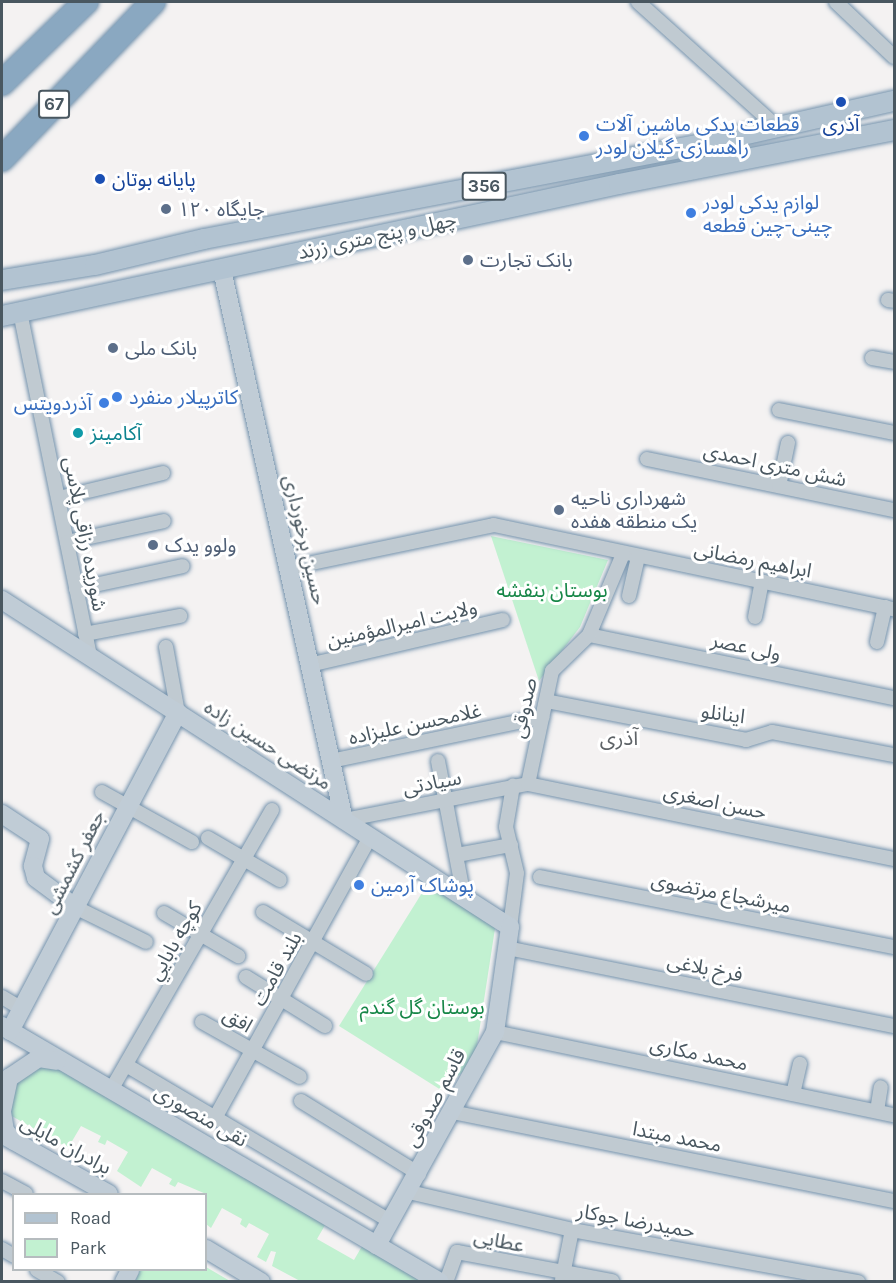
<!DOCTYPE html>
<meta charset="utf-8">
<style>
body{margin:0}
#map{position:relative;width:896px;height:1283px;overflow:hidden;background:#f4f2f2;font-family:Karla,"Noto Sans Arabic",sans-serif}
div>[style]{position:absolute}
.green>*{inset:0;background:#c2f1d1}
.roads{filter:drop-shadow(0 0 2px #7593ad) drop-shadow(0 0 2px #7593ad)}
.street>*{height:14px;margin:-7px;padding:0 7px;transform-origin:7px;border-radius:7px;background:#c0cad1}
.secondary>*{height:18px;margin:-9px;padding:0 9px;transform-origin:9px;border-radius:9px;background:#c0ccd6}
.primary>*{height:20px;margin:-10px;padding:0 10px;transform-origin:10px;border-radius:10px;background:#b2c3d1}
.highway>*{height:24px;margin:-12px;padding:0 12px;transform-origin:12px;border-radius:12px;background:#8aa8c1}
.dots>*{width:16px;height:16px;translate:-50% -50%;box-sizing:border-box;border:3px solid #fff;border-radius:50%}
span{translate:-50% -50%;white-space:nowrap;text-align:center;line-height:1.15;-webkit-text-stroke:6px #fff;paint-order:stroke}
.shield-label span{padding:2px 4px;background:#fff;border:2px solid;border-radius:4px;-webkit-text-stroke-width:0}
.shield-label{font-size:18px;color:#495760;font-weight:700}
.shop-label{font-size:20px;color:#366cbe}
.left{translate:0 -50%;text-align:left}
.right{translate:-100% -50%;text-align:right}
.transit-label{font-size:20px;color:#164399}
.service-label{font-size:20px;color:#4e5e75}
.street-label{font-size:20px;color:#495760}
.culture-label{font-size:20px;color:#0d838f}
.park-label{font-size:20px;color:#168647}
.neighbourhood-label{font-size:21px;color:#5e6367}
.frame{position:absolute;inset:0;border:3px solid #495760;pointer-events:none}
.legend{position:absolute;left:12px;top:1193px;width:195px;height:78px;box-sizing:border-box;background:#fff;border:2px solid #b6bcbf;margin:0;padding:8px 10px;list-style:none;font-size:18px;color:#495760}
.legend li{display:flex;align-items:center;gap:12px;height:30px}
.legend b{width:30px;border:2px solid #b6bcbf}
</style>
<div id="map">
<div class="green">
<i style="clip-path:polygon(491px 536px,608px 560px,580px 627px,539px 681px)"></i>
<i style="clip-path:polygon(430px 880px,496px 922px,476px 1052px,464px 1071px,441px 1090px,339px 1026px)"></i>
<i style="clip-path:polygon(40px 1064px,59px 1066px,328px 1220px,317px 1239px,354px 1260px,365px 1241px,435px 1281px,300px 1281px,272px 1266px,276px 1252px,271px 1251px,266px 1262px,257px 1257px,269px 1234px,249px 1223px,246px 1228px,240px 1224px,242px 1219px,222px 1208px,211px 1228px,206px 1224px,206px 1194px,178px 1182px,175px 1187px,169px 1184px,172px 1179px,152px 1168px,141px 1187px,117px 1171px,128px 1152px,107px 1140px,105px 1145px,98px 1142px,101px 1136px,81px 1126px,68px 1148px,10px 1115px,15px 1082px)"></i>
<i style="clip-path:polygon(206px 1267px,230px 1281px,135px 1282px,140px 1270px)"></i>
</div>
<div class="roads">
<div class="street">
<i style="left:638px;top:2px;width:188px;rotate:42deg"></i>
<i style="left:836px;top:2px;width:80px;rotate:43.5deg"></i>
<i style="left:888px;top:300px;width:6px;rotate:9deg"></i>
<i style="left:20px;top:312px;width:352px;rotate:78.5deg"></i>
<i style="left:872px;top:358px;width:22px;rotate:10deg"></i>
<i style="left:779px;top:410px;width:117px;rotate:11.3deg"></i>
<i style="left:647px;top:459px;width:252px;rotate:11.7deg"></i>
<i style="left:779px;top:486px;width:44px;rotate:-78.2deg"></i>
<i style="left:59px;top:498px;width:107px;rotate:-13.5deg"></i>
<i style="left:67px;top:542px;width:99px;rotate:-12.2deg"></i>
<i style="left:288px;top:568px;width:210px;rotate:-11.8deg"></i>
<i style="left:494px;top:525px;width:409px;rotate:11.9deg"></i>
<i style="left:76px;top:589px;width:109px;rotate:-12.1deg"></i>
<i style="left:629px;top:596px;width:40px;rotate:-77deg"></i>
<i style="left:755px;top:617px;width:36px;rotate:-79deg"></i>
<i style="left:85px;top:634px;width:97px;rotate:-10.7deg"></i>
<i style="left:589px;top:635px;width:311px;rotate:11.7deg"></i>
<i style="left:877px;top:642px;width:36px;rotate:-77deg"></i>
<i style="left:166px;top:647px;width:67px;rotate:79.7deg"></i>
<i style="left:309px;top:665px;width:199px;rotate:-13.1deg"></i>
<i style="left:546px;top:701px;width:204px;rotate:11deg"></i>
<i style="left:746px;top:740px;width:27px;rotate:-17deg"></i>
<i style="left:772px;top:732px;width:124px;rotate:10.7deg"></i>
<i style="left:331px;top:761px;width:216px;rotate:-11.8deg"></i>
<i style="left:438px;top:761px;width:138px;rotate:79.2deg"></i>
<i style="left:528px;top:784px;width:116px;rotate:-78deg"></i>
<i style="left:552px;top:671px;width:52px;rotate:-44.2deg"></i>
<i style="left:589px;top:635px;width:88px;rotate:-67.2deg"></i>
<i style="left:102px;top:792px;width:103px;rotate:29.1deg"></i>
<i style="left:344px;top:820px;width:187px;rotate:-11.1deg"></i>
<i style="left:528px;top:784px;width:374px;rotate:11.6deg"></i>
<i style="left:208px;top:838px;width:83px;rotate:30.3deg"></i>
<i style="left:457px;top:855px;width:55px;rotate:-10.5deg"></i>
<i style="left:540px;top:877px;width:361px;rotate:11.2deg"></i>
<i style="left:75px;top:907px;width:79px;rotate:26.2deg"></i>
<i style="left:263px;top:912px;width:120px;rotate:31deg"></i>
<i style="left:164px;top:913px;width:86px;rotate:30.2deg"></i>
<i style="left:510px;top:927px;width:54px;rotate:-82.6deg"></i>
<i style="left:517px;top:873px;width:47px;rotate:-103.4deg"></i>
<i style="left:506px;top:827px;width:42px;rotate:-80.3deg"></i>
<i style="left:507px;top:948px;width:395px;rotate:11.4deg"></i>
<i style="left:246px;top:977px;width:93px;rotate:31.8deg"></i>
<i style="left:2px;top:997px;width:23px;rotate:31deg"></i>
<i style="left:202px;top:1022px;width:112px;rotate:29.3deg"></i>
<i style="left:495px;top:1032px;width:408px;rotate:11.8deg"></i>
<i style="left:126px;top:1065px;width:308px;rotate:30.6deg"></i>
<i style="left:111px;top:1090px;width:323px;rotate:-60.1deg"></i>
<i style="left:793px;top:1094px;width:31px;rotate:-77deg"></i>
<i style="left:301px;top:1101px;width:139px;rotate:31.7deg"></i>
<i style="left:877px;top:1111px;width:24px;rotate:-81deg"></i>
<i style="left:452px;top:1112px;width:451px;rotate:11.4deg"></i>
<i style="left:215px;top:1118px;width:321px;rotate:-61.1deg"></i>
<i style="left:2px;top:1181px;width:27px;rotate:28deg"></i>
<i style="left:409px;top:1192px;width:167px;rotate:13.1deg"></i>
<i style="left:572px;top:1230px;width:291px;rotate:10.3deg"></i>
<i style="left:2px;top:1249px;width:14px;rotate:30deg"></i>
<i style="left:37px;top:1270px;width:24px;rotate:30deg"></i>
<i style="left:562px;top:1280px;width:51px;rotate:-78.7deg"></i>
<i style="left:446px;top:1282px;width:32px;rotate:-70deg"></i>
<i style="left:457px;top:1252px;width:158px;rotate:10.6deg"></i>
</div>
<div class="secondary">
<i style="left:222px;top:270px;width:563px;rotate:77.49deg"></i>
<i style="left:2px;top:600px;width:604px;rotate:32.77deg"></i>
<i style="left:510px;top:927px;width:106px;rotate:98.1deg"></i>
<i style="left:495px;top:1032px;width:244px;rotate:119deg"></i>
<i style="left:2px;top:814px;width:45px;rotate:33.3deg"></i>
<i style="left:40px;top:839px;width:28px;rotate:105deg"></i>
<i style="left:33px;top:866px;width:12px;rotate:76deg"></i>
<i style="left:36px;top:878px;width:49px;rotate:36.6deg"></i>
<i style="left:2px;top:1026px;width:507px;rotate:30.31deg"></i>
<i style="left:10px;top:1031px;width:360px;rotate:-62.2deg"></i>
<i style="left:3px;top:1135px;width:121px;rotate:29.1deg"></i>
<i style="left:14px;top:1141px;width:13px;rotate:-132deg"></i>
<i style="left:5px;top:1131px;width:20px;rotate:-99deg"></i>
<i style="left:2px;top:1111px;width:34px;rotate:-78deg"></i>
<i style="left:9px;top:1078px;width:36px;rotate:-34deg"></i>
<i style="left:39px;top:1058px;width:18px;rotate:9deg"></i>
<i style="left:206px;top:1249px;width:64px;rotate:31deg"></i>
<i style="left:124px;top:1282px;width:13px;rotate:-63deg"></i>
</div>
<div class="primary">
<i style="left:2px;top:280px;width:94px;rotate:-9.2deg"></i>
<i style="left:95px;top:265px;width:112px;rotate:-13.4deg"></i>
<i style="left:204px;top:239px;width:512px;rotate:-10.81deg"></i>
<i style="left:707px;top:143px;width:192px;rotate:-12.7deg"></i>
<i style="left:2px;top:316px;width:631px;rotate:-12.08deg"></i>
<i style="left:619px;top:184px;width:280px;rotate:-11.1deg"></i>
</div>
<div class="highway">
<i style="left:2px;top:83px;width:117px;rotate:-44deg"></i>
<i style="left:2px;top:159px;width:218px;rotate:-46.1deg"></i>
</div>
</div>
<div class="dots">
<i style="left:841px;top:102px;background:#1a4fb4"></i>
<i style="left:584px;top:136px;background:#3f7fe0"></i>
<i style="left:100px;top:179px;background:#1a4fb4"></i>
<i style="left:166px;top:209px;background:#5c6f8a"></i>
<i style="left:691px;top:213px;background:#3f7fe0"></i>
<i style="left:468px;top:260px;background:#5c6f8a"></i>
<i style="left:113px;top:348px;background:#5c6f8a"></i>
<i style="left:117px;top:397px;background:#3f7fe0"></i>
<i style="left:104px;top:403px;background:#3f7fe0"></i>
<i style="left:78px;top:433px;background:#0f9aa8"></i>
<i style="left:559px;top:510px;background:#5c6f8a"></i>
<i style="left:153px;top:545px;background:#5c6f8a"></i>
<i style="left:359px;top:885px;background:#3f7fe0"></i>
</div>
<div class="shield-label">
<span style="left:54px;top:104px">67</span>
<span style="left:484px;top:186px">356</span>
</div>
<div class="shop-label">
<span class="left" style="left:596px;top:136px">قطعات یدکی ماشین آلات<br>راهسازی-گیلان لودر</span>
<span class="left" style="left:703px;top:214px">لوازم یدکی لودر<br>چینی-چین قطعه</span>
<span class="left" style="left:129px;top:397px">کاترپیلار منفرد</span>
<span class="right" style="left:92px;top:403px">آذردویتس</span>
<span class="left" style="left:371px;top:885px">پوشاک آرمین</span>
</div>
<div class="transit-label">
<span style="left:841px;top:124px">آذری</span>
<span class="left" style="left:112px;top:179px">پایانه بوتان</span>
</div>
<div class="service-label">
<span class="left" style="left:178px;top:209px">جایگاه ۱۲۰</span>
<span class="left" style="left:480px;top:260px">بانک تجارت</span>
<span class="left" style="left:125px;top:348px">بانک ملی</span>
<span class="left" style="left:571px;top:510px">شهرداری ناحیه<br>یک منطقه هفده</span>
<span class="left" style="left:165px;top:545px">ولوو یدک</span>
</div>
<div class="street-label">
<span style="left:377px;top:236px;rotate:-12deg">چهل و پنج متری زرند</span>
<span style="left:775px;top:465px;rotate:12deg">شش متری احمدی</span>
<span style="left:85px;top:534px;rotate:79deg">شوریده رزاقی پلاسی</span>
<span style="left:305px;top:540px;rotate:77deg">حسین برخورداری</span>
<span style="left:753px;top:560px;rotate:11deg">ابراهیم رمضانی</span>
<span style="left:402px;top:624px;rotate:-13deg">ولایت امیرالمؤمنین</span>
<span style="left:746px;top:647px;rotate:12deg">ولی عصر</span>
<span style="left:524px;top:708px;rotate:-78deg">صدوقی</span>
<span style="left:723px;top:714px;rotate:8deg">اینانلو</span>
<span style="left:415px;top:724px;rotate:-12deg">غلامحسن علیزاده</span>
<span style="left:268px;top:745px;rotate:33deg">مرتضی حسین زاده</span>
<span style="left:432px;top:783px;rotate:-11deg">سیادتی</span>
<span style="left:715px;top:802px;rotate:12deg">حسن اصغری</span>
<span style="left:74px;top:862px;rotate:-63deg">جعفر کشمشی</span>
<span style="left:721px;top:893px;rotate:11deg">میرشجاع مرتضوی</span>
<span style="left:175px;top:941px;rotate:-60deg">كوچه بابايي</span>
<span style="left:705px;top:968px;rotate:11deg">فرخ بلاغی</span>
<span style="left:277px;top:969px;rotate:-61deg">بلند قامت</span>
<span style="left:238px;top:1020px;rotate:31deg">افق</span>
<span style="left:699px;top:1054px;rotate:12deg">محمد مکاری</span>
<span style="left:435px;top:1098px;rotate:-62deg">قاسم صدوقی</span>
<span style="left:201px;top:1116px;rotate:30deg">نقی منصوری</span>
<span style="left:677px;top:1137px;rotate:11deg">محمد مبتدا</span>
<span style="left:66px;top:1145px;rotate:29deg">برادران مایلی</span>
<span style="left:636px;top:1221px;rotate:10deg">حمیدرضا جوکار</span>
<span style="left:499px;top:1241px;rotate:11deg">عطایی</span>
</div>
<div class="culture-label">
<span class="left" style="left:90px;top:433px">آکامینز</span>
</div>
<div class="park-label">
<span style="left:552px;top:590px">بوستان بنفشه</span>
<span style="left:422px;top:1007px">بوستان گل گندم</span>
</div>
<div class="neighbourhood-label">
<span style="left:619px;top:738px">آذری</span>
</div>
<div class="frame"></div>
<ul class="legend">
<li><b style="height:8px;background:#b2c3d1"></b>Road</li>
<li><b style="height:16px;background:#c2f1d1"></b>Park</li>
</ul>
</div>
